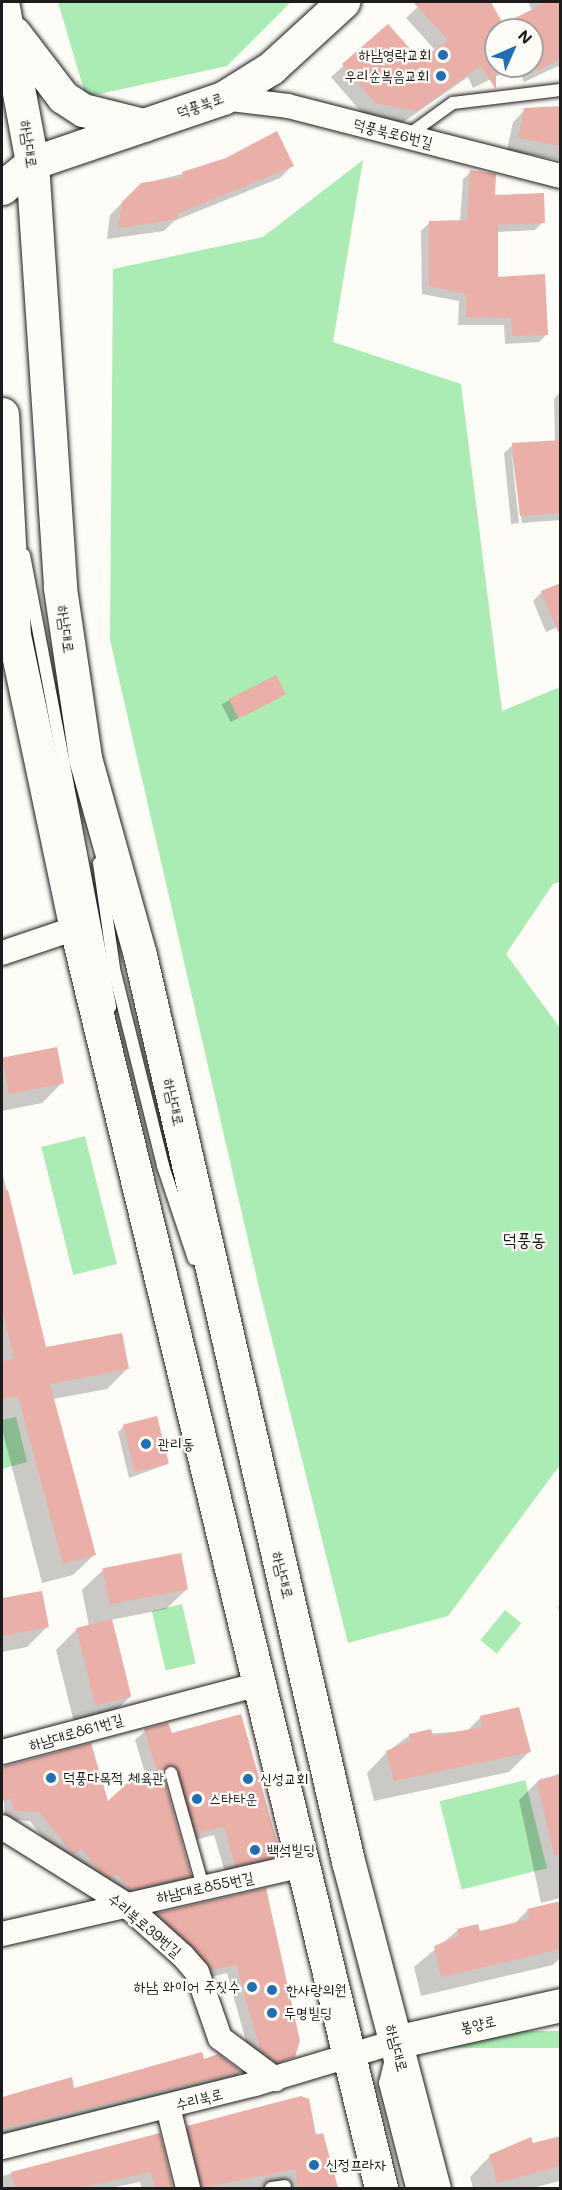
<!DOCTYPE html>
<meta charset="utf-8">
<style>
body{margin:0}
#map{position:relative;width:562px;height:2190px;overflow:hidden;background:#fdfcf7;font-family:Mali,"Poor Story",sans-serif}
div>[style]{position:absolute}
.green>*{inset:0;background:#abecb4;transform-origin:0 0}
.shadow>*{inset:0;background:#0003;transform-origin:0 0}
.building>*{inset:0;background:#eab0a8;transform-origin:0 0}
.roads{filter:drop-shadow(0 0 2px #1c1c1c) drop-shadow(0 0 2px #1c1c1c)}
.lane>*{height:12px;margin:-6px;padding:0 6px;transform-origin:6px;border-radius:6px;background:#fdfcf7}
.street>*{height:24px;margin:-12px;padding:0 12px;transform-origin:12px;border-radius:12px;background:#fdfcf7}
.secondary>*{height:33px;margin:-16.5px;padding:0 16.5px;transform-origin:16.5px;border-radius:16.5px;background:#fdfcf7}
.primary>*{height:33px;margin:-16.5px;padding:0 16.5px;transform-origin:16.5px;border-radius:16.5px;background:#fdfcf7}
.dots>*{width:16px;height:16px;translate:-50% -50%;box-sizing:border-box;border:3px solid #fdfcf7;border-radius:50%}
span{translate:-50% -50%;white-space:nowrap;text-align:center;line-height:1.15;-webkit-text-stroke:4.5px #fdfcf7;paint-order:stroke}
.poi-label{font-size:15px;color:#1c1c1c}
.right{translate:-100% -50%;text-align:right}
.left{translate:0 -50%;text-align:left}
.street-label{font-size:15px;color:#1c1c1c}
.quarter-label{font-size:18px;color:#1c1c1c}
.frame{position:absolute;inset:0;border:3px solid #1c1c1c;pointer-events:none}
.north{position:absolute;left:484px;top:18px;width:60px;height:60px;box-sizing:border-box;background:#fdfcf7;border:2px solid #a3a29f;border-radius:50%;rotate:45deg;font-size:16px;font-weight:700;line-height:24px;text-align:center;color:#1c1c1c}
.north::after{content:'';display:block;margin:auto;width:21px;height:27px;background:#1f6fb2;clip-path:polygon(50% 0,100% 100%,50% 72%,0 100%)}
</style>
<div id="map">
<div class="green">
<i style="clip-path:polygon(58px 2px,291px 2px,227px 66px,86px 97px)"></i>
<i style="clip-path:polygon(363px 160px,333px 342px,461px 384px,502px 711px,560px 687px,560px 882px,553px 884px,506px 954px,560px 1028px,560px 1465px,448px 1616px,348px 1643px,261px 1296px,110px 640px,113px 269px,263px 237px)"></i>
<i style="left:85px;top:1136px;width:132px;height:45px;rotate:76deg"></i>
<i style="clip-path:polygon(16px 1417px,27px 1462px,2px 1469px,2px 1420px)"></i>
<i style="left:182px;top:1604px;width:61px;height:31px;rotate:77deg"></i>
<i style="left:505px;top:1610px;width:21px;height:39px;rotate:39deg"></i>
<i style="left:525px;top:1780px;width:91px;height:88px;rotate:76deg"></i>
<i style="left:560px;top:2031px;width:17px;height:127px;rotate:90deg"></i>
</div>
<div class="shadow">
<i style="clip-path:polygon(evenodd,423px 2px,489px 2px,502px 26px,532px 11px,528px 2px,560px 2px,560px 72px,558px 66px,524px 82px,517px 66px,473px 88px,468px 77px,402px 123px,363px 114px,331px 77px,388px 26px,419px 62px,435px 50px,406px 18px,423px 2px,496px 30px,532px 30px,532px 66px,496px 66px,496px 30px)"></i>
<i style="clip-path:polygon(560px 107px,560px 160px,507px 150px,513px 122px,525px 110px)"></i>
<i style="clip-path:polygon(292px 166px,280px 178px,174px 221px,164px 231px,107px 239px,110px 215px,141px 184px,182px 174px)"></i>
<i style="clip-path:polygon(471px 172px,494px 196px,543px 222px,535px 230px,497px 232px,496px 279px,547px 334px,539px 342px,505px 344px,504px 325px,458px 325px,459px 301px,422px 294px,421px 231px,429px 223px,460px 221px,463px 179px)"></i>
<i style="clip-path:polygon(560px 392px,560px 520px,522px 523px,511px 450px,519px 523px,511px 524px,504px 453px,513px 445px,555px 442px,554px 399px)"></i>
<i style="clip-path:polygon(542px 592px,560px 626px,546px 632px,533px 601px)"></i>
<i style="left:275px;top:677px;width:20px;height:60px;rotate:63deg"></i>
<i style="clip-path:polygon(56px 1049px,62px 1083px,42px 1103px,2px 1111px,2px 1059px)"></i>
<i style="clip-path:polygon(2px 1171px,45px 1349px,127px 1369px,107px 1389px,53px 1399px,94px 1555px,73px 1575px,42px 1583px,2px 1429px)"></i>
<i style="clip-path:polygon(124px 1426px,168px 1464px,129px 1478px,118px 1432px)"></i>
<i style="clip-path:polygon(103px 1570px,187px 1589px,166px 1609px,110px 1620px,130px 1697px,109px 1717px,75px 1726px,56px 1650px,77px 1629px,89px 1626px,82px 1590px)"></i>
<i style="clip-path:polygon(41px 1592px,48px 1626px,27px 1647px,2px 1652px,2px 1600px)"></i>
<i style="clip-path:polygon(560px 1603px,560px 1616px,558px 1606px)"></i>
<i style="clip-path:polygon(481px 1717px,529px 1752px,509px 1772px,374px 1801px,367px 1773px,387px 1752px,410px 1735px,467px 1731px)"></i>
<i style="clip-path:polygon(145px 1731px,171px 1735px,279px 1855px,269px 1865px,226px 1875px,214px 1835px,187px 1842px,170px 1780px,162px 1776px,190px 1876px,180px 1885px,120px 1899px,62px 1863px,30px 1821px,5px 1820px,2px 1769px,90px 1745px,107px 1804px,146px 1776px,135px 1740px)"></i>
<i style="clip-path:polygon(560px 1775px,560px 1898px,541px 1903px,519px 1800px,540px 1779px)"></i>
<i style="clip-path:polygon(264px 1890px,293px 2056px,267px 2071px,251px 2059px,227px 1973px,202px 1979px,148px 1924px,157px 1915px)"></i>
<i style="clip-path:polygon(560px 1902px,560px 1958px,553px 1965px,421px 1996px,414px 1967px,457px 1931px,477px 1926px,479px 1933px,513px 1925px,528px 1910px)"></i>
<i style="clip-path:polygon(218px 2056px,240px 2073px,229px 2084px,2px 2140px,2px 2098px,71px 2079px,73px 2090px)"></i>
<i style="clip-path:polygon(188px 2128px,322px 2134px,335px 2188px,190px 2188px,177px 2138px)"></i>
<i style="clip-path:polygon(159px 2135px,172px 2188px,142px 2188px,140px 2182px,110px 2188px,2px 2188px,2px 2176px)"></i>
<i style="clip-path:polygon(560px 2138px,560px 2181px,532px 2188px,473px 2188px,470px 2177px,490px 2156px)"></i>
</div>
<div class="building">
<i style="clip-path:polygon(413px 2px,491px 2px,503px 24px,547px 2px,561px 2px,561px 59px,537px 71px,532px 30px,496px 30px,496px 89px,480px 66px,417px 111px,375px 103px,342px 64px,388px 24px,420px 60px,448px 40px)"></i>
<i style="clip-path:polygon(561px 106px,561px 146px,518px 138px,524px 108px)"></i>
<i style="clip-path:polygon(277px 131px,294px 166px,177px 214px,178px 219px,118px 228px,122px 202px,141px 183px,183px 177px,182px 172px,226px 158px)"></i>
<i style="clip-path:polygon(470px 170px,496px 174px,495px 195px,544px 193px,545px 223px,498px 225px,498px 277px,545px 274px,548px 335px,512px 336px,511px 318px,466px 317px,466px 294px,429px 286px,429px 221px,467px 220px)"></i>
<i style="clip-path:polygon(561px 440px,561px 513px,520px 516px,512px 443px)"></i>
<i style="clip-path:polygon(561px 583px,561px 636px,560px 636px,541px 591px)"></i>
<i style="left:276px;top:675px;width:22px;height:53px;rotate:63deg"></i>
<i style="left:57px;top:1047px;width:37px;height:56px;rotate:79deg"></i>
<i style="clip-path:polygon(8px 1190px,46px 1347px,122px 1333px,129px 1369px,50px 1384px,96px 1555px,63px 1564px,18px 1396px,2px 1399px,2px 1361px,14px 1359px,2px 1308px,2px 1191px)"></i>
<i style="left:157px;top:1416px;width:49px;height:35px;rotate:76deg"></i>
<i style="left:181px;top:1553px;width:37px;height:80px;rotate:79deg"></i>
<i style="clip-path:polygon(42px 1591px,49px 1627px,2px 1636px,2px 1598px)"></i>
<i style="left:112px;top:1619px;width:80px;height:37px;rotate:76deg"></i>
<i style="clip-path:polygon(519px 1707px,531px 1752px,394px 1781px,386px 1751px,411px 1741px,409px 1734px,431px 1729px,433px 1736px,482px 1727px,480px 1716px)"></i>
<i style="clip-path:polygon(241px 1714px,281px 1856px,235px 1866px,224px 1826px,197px 1834px,172px 1765px,163px 1775px,191px 1876px,130px 1890px,117px 1874px,111px 1878px,100px 1872px,82px 1849px,73px 1854px,39px 1812px,14px 1811px,11px 1798px,2px 1801px,2px 1767px,91px 1743px,108px 1801px,134px 1777px,157px 1772px,144px 1729px,168px 1723px,172px 1733px)"></i>
<i style="clip-path:polygon(561px 1773px,561px 1854px,554px 1855px,537px 1782px)"></i>
<i style="clip-path:polygon(266px 1888px,300px 2041px,295px 2057px,277px 2063px,260px 2050px,236px 1965px,212px 1970px,157px 1913px)"></i>
<i style="clip-path:polygon(561px 1901px,561px 1949px,441px 1977px,434px 1946px,459px 1936px,457px 1929px,478px 1924px,480px 1931px,529px 1919px,527px 1909px)"></i>
<i style="clip-path:polygon(202px 2052px,204px 2059px,218px 2054px,242px 2072px,2px 2128px,2px 2097px,72px 2077px,74px 2088px)"></i>
<i style="clip-path:polygon(301px 2096px,309px 2099px,316px 2135px,323px 2133px,338px 2188px,297px 2188px,296px 2169px,202px 2188px,187px 2126px)"></i>
<i style="clip-path:polygon(160px 2133px,173px 2188px,155px 2188px,151px 2172px,79px 2188px,15px 2188px,11px 2172px)"></i>
<i style="clip-path:polygon(561px 2136px,561px 2166px,497px 2183px,489px 2155px,531px 2137px,533px 2143px)"></i>
</div>
<div class="roads">
<div class="lane">
<i style="left:407px;top:136px;width:57px;rotate:-35.7deg"></i>
<i style="left:453px;top:103px;width:108px;rotate:-6.9deg"></i>
<i style="left:24px;top:555px;width:460px;rotate:79.2deg"></i>
<i style="left:99px;top:863px;width:107px;rotate:81.9deg"></i>
<i style="left:114px;top:969px;width:203px;rotate:76deg"></i>
<i style="left:163px;top:1166px;width:98px;rotate:71.6deg"></i>
<i style="left:171px;top:1773px;width:118px;rotate:74.3deg"></i>
<i style="left:391px;top:2059px;width:25px;rotate:104deg"></i>
<i style="left:385px;top:2083px;width:108px;rotate:75.6deg"></i>
<i style="left:271px;top:2188px;width:14px;rotate:-8deg"></i>
</div>
<div class="street">
<i style="left:223px;top:98px;width:65px;rotate:7deg"></i>
<i style="left:288px;top:106px;width:281px;rotate:14.4deg"></i>
<i style="left:2px;top:953px;width:78px;rotate:-18.7deg"></i>
<i style="left:2px;top:1752px;width:267px;rotate:-14.8deg"></i>
<i style="left:2px;top:1827px;width:145px;rotate:32deg"></i>
<i style="left:125px;top:1904px;width:78px;rotate:41.9deg"></i>
<i style="left:183px;top:1956px;width:21px;rotate:49deg"></i>
<i style="left:197px;top:1972px;width:70px;rotate:70.8deg"></i>
<i style="left:220px;top:2038px;width:69px;rotate:36.7deg"></i>
<i style="left:2px;top:1934px;width:310px;rotate:-12.9deg"></i>
<i style="left:168px;top:2107px;width:83px;rotate:76.1deg"></i>
<i style="left:2px;top:2147px;width:261px;rotate:-14deg"></i>
<i style="left:255px;top:2084px;width:146px;rotate:-16.7deg"></i>
</div>
<div class="secondary">
<i style="left:2px;top:188px;width:39px;rotate:-40deg"></i>
<i style="left:32px;top:163px;width:202px;rotate:-18.8deg"></i>
<i style="left:223px;top:98px;width:57px;rotate:-32deg"></i>
<i style="left:271px;top:68px;width:98px;rotate:-42.5deg"></i>
<i style="left:395px;top:2042px;width:169px;rotate:-12.6deg"></i>
</div>
<div class="primary">
<i style="left:2px;top:2px;width:164px;rotate:79.4deg"></i>
<i style="left:32px;top:163px;width:426px;rotate:86.2deg"></i>
<i style="left:60px;top:588px;width:172px;rotate:81.6deg"></i>
<i style="left:85px;top:758px;width:205px;rotate:74.4deg"></i>
<i style="left:140px;top:955px;width:930px;rotate:77.07deg"></i>
<i style="left:348px;top:1861px;width:338px;rotate:75.3deg"></i>
<i style="left:14px;top:33px;width:81px;rotate:52.6deg"></i>
<i style="left:63px;top:97px;width:24px;rotate:33deg"></i>
<i style="left:83px;top:110px;width:62px;rotate:14deg"></i>
<i style="left:2px;top:414px;width:221px;rotate:86.9deg"></i>
<i style="left:14px;top:635px;width:299px;rotate:78.1deg"></i>
<i style="left:76px;top:928px;width:1296px;rotate:76.39deg"></i>
</div>
</div>
<div class="dots">
<i style="left:443px;top:55px;background:#1f6fb2"></i>
<i style="left:441px;top:76px;background:#1f6fb2"></i>
<i style="left:146px;top:1444px;background:#1f6fb2"></i>
<i style="left:51px;top:1778px;background:#1f6fb2"></i>
<i style="left:248px;top:1779px;background:#1f6fb2"></i>
<i style="left:197px;top:1799px;background:#1f6fb2"></i>
<i style="left:255px;top:1850px;background:#1f6fb2"></i>
<i style="left:252px;top:1987px;background:#1f6fb2"></i>
<i style="left:272px;top:1990px;background:#1f6fb2"></i>
<i style="left:272px;top:2013px;background:#1f6fb2"></i>
<i style="left:314px;top:2165px;background:#1f6fb2"></i>
</div>
<div class="poi-label">
<span class="right" style="left:431px;top:55px">하남영락교회</span>
<span class="right" style="left:429px;top:76px">우리순복음교회</span>
<span class="left" style="left:158px;top:1444px">관리동</span>
<span class="left" style="left:63px;top:1778px">덕풍다목적 체육관</span>
<span class="left" style="left:260px;top:1779px">신성교회</span>
<span class="left" style="left:209px;top:1799px">스타타운</span>
<span class="left" style="left:267px;top:1850px">백석빌딩</span>
<span class="right" style="left:240px;top:1987px">하남 와이어 주짓수</span>
<span class="left" style="left:286px;top:1990px">한사랑의원</span>
<span class="left" style="left:284px;top:2013px">두명빌딩</span>
<span class="left" style="left:326px;top:2165px">신정프라자</span>
</div>
<div class="street-label">
<span style="left:200px;top:105px;rotate:-20deg">덕풍북로</span>
<span style="left:393px;top:133px;rotate:14deg">덕풍북로6번길</span>
<span style="left:29px;top:144px;rotate:82deg">하남대로</span>
<span style="left:66px;top:629px;rotate:82deg">하남대로</span>
<span style="left:174px;top:1102px;rotate:77deg">하남대로</span>
<span style="left:283px;top:1575px;rotate:76deg">하남대로</span>
<span style="left:76px;top:1732px;rotate:-16deg">하남대로861번길</span>
<span style="left:205px;top:1887px;rotate:-12deg">하남대로855번길</span>
<span style="left:145px;top:1925px;rotate:40deg">수리북로39번길</span>
<span style="left:478px;top:2024px;rotate:-12deg">봉양로</span>
<span style="left:397px;top:2048px;rotate:75deg">하남대로</span>
<span style="left:199px;top:2099px;rotate:-14deg">수리북로</span>
</div>
<div class="quarter-label">
<span style="left:524px;top:1239px">덕풍동</span>
</div>
<div class="frame"></div>
<div class="north">N</div>
</div>
